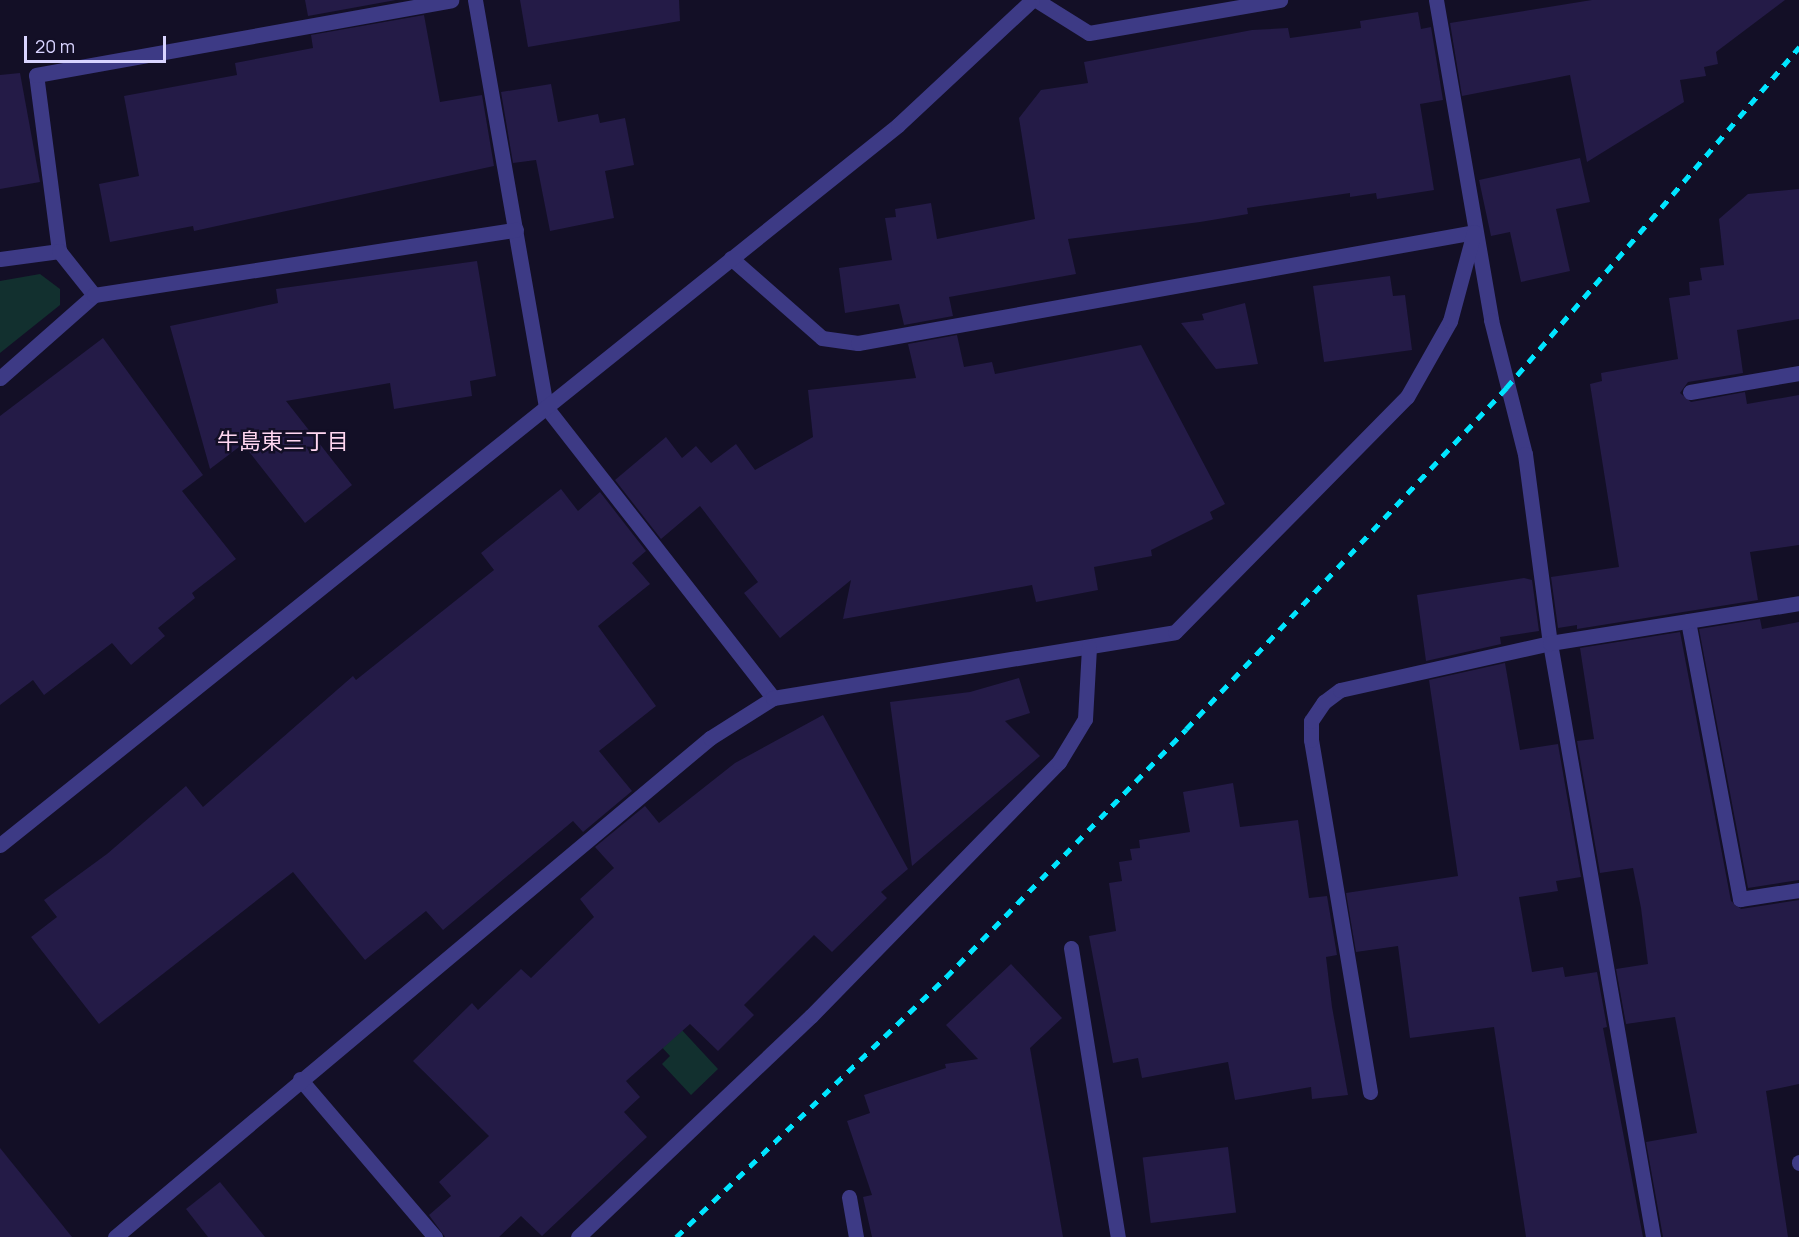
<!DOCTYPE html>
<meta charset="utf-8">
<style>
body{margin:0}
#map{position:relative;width:1799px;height:1237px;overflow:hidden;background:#130f26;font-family:Manrope,"Noto Sans JP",sans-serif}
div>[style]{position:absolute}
.green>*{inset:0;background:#12302f}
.building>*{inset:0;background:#241b47;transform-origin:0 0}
.minor>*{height:15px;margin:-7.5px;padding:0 7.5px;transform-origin:7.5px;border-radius:7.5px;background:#3d3a85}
.tertiary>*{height:15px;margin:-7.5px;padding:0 7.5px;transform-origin:7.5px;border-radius:7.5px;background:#3d3a85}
.rail>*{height:4.5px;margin-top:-2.25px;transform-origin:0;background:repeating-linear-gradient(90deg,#00e5ff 0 9px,transparent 0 17px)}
span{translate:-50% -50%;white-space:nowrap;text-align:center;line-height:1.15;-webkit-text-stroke:5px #130f26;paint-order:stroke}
.neighbourhood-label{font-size:22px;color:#ffd6f0}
.scale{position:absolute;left:24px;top:36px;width:142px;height:27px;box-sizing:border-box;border:3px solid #d9d4ff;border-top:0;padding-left:8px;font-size:18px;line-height:21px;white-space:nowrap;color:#d9d4ff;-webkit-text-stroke:4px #130f26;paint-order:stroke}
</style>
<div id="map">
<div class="green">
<i style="clip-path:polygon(40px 274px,60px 289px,60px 305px,0 353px,0 281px)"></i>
<i style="clip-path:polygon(642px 987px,718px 1069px,691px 1095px,662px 1064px,670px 1056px,623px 1005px)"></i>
</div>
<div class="building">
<i style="clip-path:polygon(305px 0,396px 0,308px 16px)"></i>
<i style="clip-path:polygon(520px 0,679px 0,680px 21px,528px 47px)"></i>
<i style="clip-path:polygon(1592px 0,1785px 0,1716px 52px,1718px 64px,1704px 67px,1706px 76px,1680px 80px,1684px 102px,1587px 162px,1570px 75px,1462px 96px,1450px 23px)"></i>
<i style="clip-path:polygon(1418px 12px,1421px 29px,1431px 27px,1443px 100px,1420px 104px,1434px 190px,1377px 199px,1376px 193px,1350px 197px,1350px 193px,1247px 208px,1248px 214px,1200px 222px,1068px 239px,1076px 274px,949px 297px,953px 316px,904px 325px,899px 304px,845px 313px,839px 268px,892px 260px,885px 218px,896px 217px,895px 209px,931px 203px,937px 239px,1035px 219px,1019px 118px,1041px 90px,1088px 83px,1084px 62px,1252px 30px,1288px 28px,1290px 38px,1361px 28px,1360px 21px)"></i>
<i style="clip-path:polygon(424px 15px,440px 102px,482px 95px,494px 166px,194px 231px,193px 226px,110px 242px,99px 184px,139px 176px,124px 96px,237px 75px,235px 63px,313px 48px,311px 35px)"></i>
<i style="clip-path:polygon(20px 73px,40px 182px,0 189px,0 75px)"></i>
<i style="clip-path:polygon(551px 84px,558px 122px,598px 114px,600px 123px,625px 118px,634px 165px,605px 171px,614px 218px,550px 231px,536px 160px,513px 163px,501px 92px)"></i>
<i style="clip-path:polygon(1580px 158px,1590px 202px,1556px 209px,1570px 271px,1521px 282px,1510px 232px,1491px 236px,1479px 180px)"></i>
<i style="clip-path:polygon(1799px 189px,1799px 319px,1737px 330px,1743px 373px,1688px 382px,1680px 393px,1691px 402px,1745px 392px,1747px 404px,1799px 395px,1799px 545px,1750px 552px,1758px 600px,1577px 629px,1577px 625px,1558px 628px,1551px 577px,1619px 567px,1590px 384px,1602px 381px,1601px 373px,1678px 359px,1669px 298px,1690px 295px,1689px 282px,1702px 280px,1700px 268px,1724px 265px,1719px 219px,1748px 194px)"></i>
<i style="clip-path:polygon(477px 261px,496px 376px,470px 381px,472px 396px,394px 409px,390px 383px,286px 401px,352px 485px,305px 523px,243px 444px,210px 469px,170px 326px,278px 303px,276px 289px)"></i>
<i style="clip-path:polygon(1390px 276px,1393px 296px,1405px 295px,1412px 350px,1324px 362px,1313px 286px)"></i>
<i style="clip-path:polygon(1245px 303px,1258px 364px,1216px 369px,1181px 323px,1204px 320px,1202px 314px)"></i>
<i style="clip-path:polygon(957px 335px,964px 367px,992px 362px,995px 374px,1141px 345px,1225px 504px,1210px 512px,1213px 519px,1151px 550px,1152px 556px,1094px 567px,1098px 590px,1036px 602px,1032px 585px,843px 619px,851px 580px,780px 638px,744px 593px,758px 582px,700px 506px,661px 539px,615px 480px,666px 437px,682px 458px,696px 446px,711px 463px,736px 444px,755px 470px,813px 437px,808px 390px,916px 378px,908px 344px)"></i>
<i style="clip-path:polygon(103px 338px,203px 475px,182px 491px,236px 559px,192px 593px,195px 598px,158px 628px,165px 636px,131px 665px,112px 643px,44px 695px,33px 680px,0 705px,0 416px)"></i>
<i style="clip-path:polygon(561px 489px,578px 511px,600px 492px,646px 551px,632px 563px,650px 584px,598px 626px,656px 706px,599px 751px,632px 791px,583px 832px,573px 821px,443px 930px,426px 911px,365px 960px,293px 872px,99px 1024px,31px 937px,57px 917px,44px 900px,107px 854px,186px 786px,203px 807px,353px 676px,356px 680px,494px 570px,481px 553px)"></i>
<i style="clip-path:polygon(1524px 578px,1532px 580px,1539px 631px,1500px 637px,1501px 644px,1426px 661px,1417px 595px)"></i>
<i style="clip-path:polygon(1760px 619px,1762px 629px,1799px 622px,1799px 880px,1748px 888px,1699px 629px)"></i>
<i style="clip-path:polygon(1680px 632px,1731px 901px,1741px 909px,1799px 900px,1799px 1084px,1766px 1091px,1788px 1237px,1663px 1237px,1646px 1142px,1697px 1133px,1675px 1017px,1626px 1024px,1616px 969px,1648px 964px,1641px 908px,1633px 868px,1600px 873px,1577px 741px,1594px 739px,1580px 648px)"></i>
<i style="clip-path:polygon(1505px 663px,1520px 750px,1558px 744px,1581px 877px,1556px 881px,1558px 891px,1519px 897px,1532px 972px,1563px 967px,1565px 977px,1597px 972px,1607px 1027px,1603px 1028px,1643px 1237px,1526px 1237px,1494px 1027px,1410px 1038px,1398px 946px,1356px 952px,1346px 893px,1458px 876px,1429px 680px)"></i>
<i style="clip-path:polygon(1019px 678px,1030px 713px,1005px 721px,1040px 756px,912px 866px,890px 702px,970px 692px)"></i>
<i style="clip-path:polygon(823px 715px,908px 869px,881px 892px,887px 898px,832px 952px,814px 935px,744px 1005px,754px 1015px,718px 1051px,690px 1024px,626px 1081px,640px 1097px,624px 1112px,647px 1137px,542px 1236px,521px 1216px,499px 1237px,445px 1237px,429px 1215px,451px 1196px,439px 1182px,489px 1136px,413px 1061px,472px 1003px,478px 1010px,521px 969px,531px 978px,594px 917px,580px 899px,614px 868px,595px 847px,645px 806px,659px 823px,735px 763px)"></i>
<i style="clip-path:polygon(1233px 783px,1240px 827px,1298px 820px,1309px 898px,1327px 896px,1337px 955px,1326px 957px,1332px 1007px,1348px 1095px,1312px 1099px,1311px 1087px,1235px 1100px,1228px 1062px,1142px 1078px,1138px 1058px,1113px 1063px,1089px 936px,1116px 931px,1109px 883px,1122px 881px,1119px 862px,1132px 860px,1130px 849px,1140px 848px,1139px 840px,1190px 832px,1183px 792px)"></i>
<i style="clip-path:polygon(1011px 964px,1062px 1018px,1030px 1048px,1063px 1237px,872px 1237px,863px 1197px,872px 1195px,847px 1121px,870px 1113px,864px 1095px,946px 1068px,945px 1064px,978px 1059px,946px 1025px)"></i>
<i style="left:1228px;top:1147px;width:66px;height:86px;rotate:83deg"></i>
<i style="clip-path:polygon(0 1148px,72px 1237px,0 1237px)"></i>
<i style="clip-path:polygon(220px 1182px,265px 1237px,208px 1237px,186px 1209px)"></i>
</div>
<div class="minor">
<i style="left:475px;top:0;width:413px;rotate:80.1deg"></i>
<i style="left:546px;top:407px;width:369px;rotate:52deg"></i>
<i style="left:1036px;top:0;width:62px;rotate:31.9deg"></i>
<i style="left:1089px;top:33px;width:194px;rotate:-9.8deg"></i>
<i style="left:1436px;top:0;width:325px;rotate:80.2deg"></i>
<i style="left:1491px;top:320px;width:138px;rotate:75.8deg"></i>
<i style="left:1525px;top:454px;width:191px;rotate:82.5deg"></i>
<i style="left:1550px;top:643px;width:603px;rotate:80.16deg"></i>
<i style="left:59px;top:251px;width:177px;rotate:-97.4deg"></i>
<i style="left:36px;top:75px;width:422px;rotate:-10.2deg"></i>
<i style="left:731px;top:258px;width:121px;rotate:41.3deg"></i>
<i style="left:822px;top:338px;width:36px;rotate:8deg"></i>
<i style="left:858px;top:343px;width:626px;rotate:-10.21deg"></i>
<i style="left:0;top:259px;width:60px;rotate:-7.7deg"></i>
<i style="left:59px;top:251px;width:56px;rotate:51.5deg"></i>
<i style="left:0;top:378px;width:125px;rotate:-41.4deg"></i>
<i style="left:94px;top:295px;width:427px;rotate:-8.8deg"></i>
<i style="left:1690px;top:392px;width:111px;rotate:-9.9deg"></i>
<i style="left:1688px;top:621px;width:283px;rotate:79.4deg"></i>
<i style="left:1740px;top:899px;width:60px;rotate:-8.7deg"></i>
<i style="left:1071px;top:948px;width:293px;rotate:80.8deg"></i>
<i style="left:300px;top:1079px;width:208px;rotate:49.5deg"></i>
<i style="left:1370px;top:1092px;width:357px;rotate:-99.5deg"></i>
<i style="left:1311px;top:740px;width:19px;rotate:-90deg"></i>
<i style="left:1311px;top:721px;width:23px;rotate:-56deg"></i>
<i style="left:1324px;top:702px;width:20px;rotate:-37deg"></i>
<i style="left:1340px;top:690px;width:215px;rotate:-12.6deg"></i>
<i style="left:1550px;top:643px;width:252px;rotate:-9.1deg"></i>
<i style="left:1799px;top:1162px;width:1px;rotate:90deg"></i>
<i style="left:849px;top:1197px;width:41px;rotate:80.1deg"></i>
<i style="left:115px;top:1237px;width:777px;rotate:-39.99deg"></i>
<i style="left:710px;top:738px;width:75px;rotate:-32.4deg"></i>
<i style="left:773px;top:698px;width:407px;rotate:-9.3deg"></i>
<i style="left:1175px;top:632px;width:330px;rotate:-45.4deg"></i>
<i style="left:1407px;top:397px;width:87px;rotate:-60.5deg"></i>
<i style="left:1450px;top:321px;width:92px;rotate:-74.9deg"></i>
<i style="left:578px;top:1237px;width:321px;rotate:-43.5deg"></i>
<i style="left:811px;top:1016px;width:355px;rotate:-45.7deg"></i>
<i style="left:1059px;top:762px;width:50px;rotate:-58.8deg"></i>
<i style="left:1085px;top:719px;width:72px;rotate:-86.8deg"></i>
</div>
<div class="tertiary">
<i style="left:0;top:845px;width:1151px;rotate:-38.72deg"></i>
<i style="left:898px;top:125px;width:183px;rotate:-43deg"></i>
</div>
<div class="rail">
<i style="left:676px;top:1237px;width:375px;rotate:-43.9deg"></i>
<i style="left:946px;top:977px;width:345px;rotate:-45.9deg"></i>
<i style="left:1186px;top:729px;width:468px;rotate:-46.8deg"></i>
<i style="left:1506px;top:388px;width:450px;rotate:-49.3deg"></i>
</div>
<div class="neighbourhood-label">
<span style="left:283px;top:442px">牛島東三丁目</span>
</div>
<div class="scale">20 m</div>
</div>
